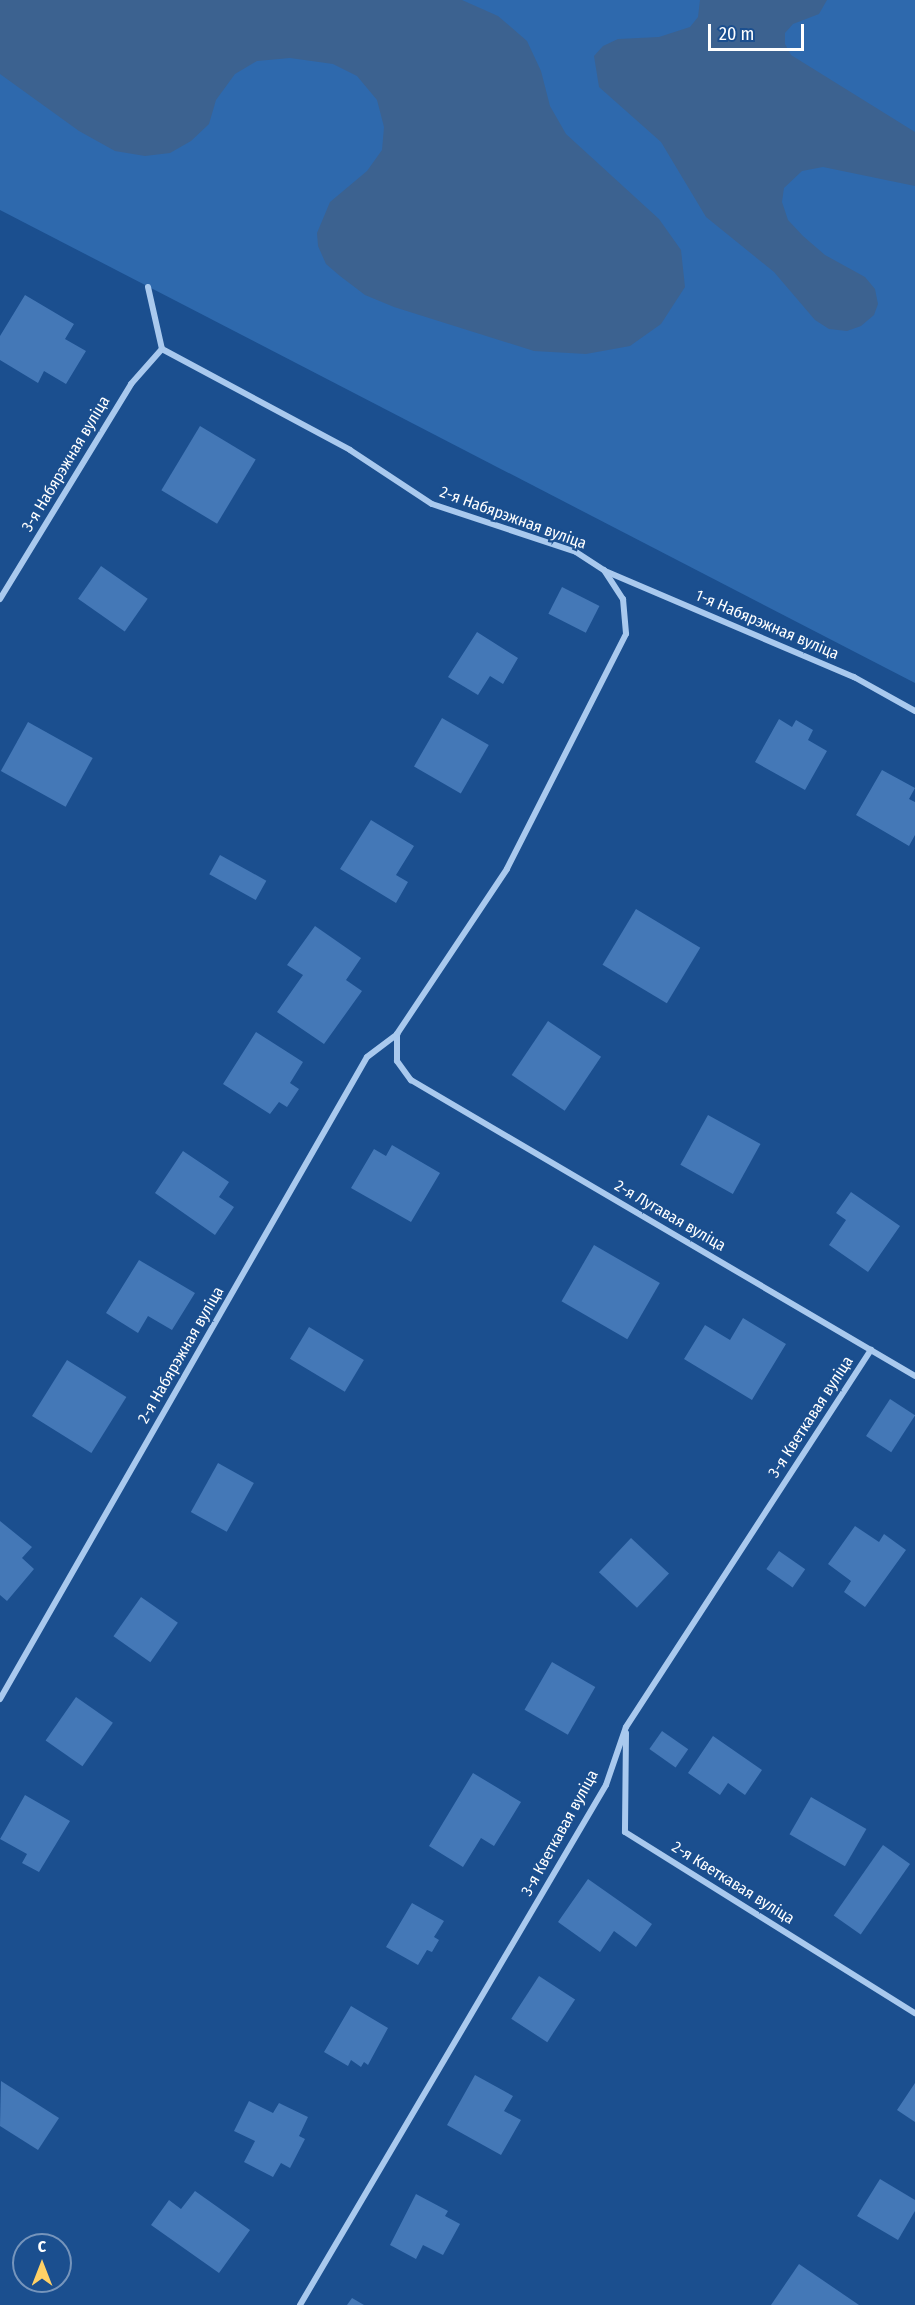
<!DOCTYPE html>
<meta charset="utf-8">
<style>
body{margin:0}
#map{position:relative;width:915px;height:2305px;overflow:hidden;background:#1b4f8f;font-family:"Fira Sans Condensed",sans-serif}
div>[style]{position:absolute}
.green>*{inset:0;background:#2e69ad}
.water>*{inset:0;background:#3c6290}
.building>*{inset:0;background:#4478b7;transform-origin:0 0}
.street>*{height:6px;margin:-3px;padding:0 3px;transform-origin:3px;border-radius:3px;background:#a9c9ee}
span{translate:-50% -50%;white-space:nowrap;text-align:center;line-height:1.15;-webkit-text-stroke:4.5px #1b4f8f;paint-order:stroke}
.street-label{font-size:16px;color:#fff}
.north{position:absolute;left:12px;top:2233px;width:60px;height:60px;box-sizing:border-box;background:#1b4f8f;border:2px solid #7695bc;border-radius:50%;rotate:0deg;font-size:16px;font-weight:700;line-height:24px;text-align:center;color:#fff}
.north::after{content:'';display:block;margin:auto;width:21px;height:27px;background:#ffd166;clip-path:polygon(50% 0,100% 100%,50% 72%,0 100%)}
.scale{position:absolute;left:708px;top:24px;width:96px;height:27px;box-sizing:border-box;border:3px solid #fff;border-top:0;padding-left:8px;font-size:18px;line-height:21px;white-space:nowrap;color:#fff;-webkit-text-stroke:4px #1b4f8f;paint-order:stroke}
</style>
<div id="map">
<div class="green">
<i style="clip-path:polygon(0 0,915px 0,915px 683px,0 210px)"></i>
</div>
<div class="water">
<i style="clip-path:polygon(0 0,462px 0,498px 16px,527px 41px,541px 71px,550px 106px,566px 134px,659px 219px,681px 250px,685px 287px,661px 324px,630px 346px,586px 354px,534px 351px,394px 307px,365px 295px,340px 276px,326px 264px,318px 246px,317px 233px,330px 202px,367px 171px,382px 150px,384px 127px,377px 100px,357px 76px,333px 64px,290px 58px,257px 61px,235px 74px,216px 100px,209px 124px,191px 141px,170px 153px,145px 156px,115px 151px,79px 131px,0 74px)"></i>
<i style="clip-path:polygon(700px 0,827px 0,819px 14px,793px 24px,785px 33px,785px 44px,791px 55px,915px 132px,915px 186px,823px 167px,802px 171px,784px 188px,782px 202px,788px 220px,803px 236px,825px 255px,865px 277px,875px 289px,878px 304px,874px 315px,861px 326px,847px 331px,829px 329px,815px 320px,774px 272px,706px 217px,661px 142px,599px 87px,594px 56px,603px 46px,618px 39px,659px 37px,690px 27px,698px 17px)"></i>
</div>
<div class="building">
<i style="clip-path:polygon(25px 295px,74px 324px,65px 339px,86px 351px,66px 384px,44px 371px,38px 383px,0 360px,0 336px)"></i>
<i style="left:200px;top:426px;width:65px;height:75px;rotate:31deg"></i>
<i style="left:101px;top:566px;width:57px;height:40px;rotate:35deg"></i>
<i style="left:562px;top:587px;width:42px;height:30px;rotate:27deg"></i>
<i style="clip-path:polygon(477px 632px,518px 658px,503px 684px,490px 676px,478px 695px,448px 677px)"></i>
<i style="left:442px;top:718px;width:54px;height:56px;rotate:30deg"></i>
<i style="clip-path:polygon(779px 719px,792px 727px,796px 720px,813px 730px,808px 740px,827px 751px,805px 790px,755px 762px)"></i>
<i style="left:28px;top:722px;width:74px;height:56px;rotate:29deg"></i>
<i style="clip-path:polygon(882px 770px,915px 788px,909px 799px,915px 802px,915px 835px,909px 846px,856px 815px)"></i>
<i style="clip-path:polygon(371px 820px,414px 846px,396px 875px,408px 882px,396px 903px,340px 869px)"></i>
<i style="left:220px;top:855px;width:53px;height:22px;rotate:29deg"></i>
<i style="left:636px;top:909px;width:75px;height:65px;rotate:31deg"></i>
<i style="clip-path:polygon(315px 926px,361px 958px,346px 980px,362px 991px,324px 1044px,277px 1012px,303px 975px,287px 965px)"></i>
<i style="left:548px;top:1021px;width:64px;height:65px;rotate:34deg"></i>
<i style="clip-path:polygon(256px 1032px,303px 1062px,290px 1083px,299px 1089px,287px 1107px,279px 1102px,270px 1114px,223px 1084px)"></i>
<i style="left:708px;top:1115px;width:60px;height:57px;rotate:29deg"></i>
<i style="clip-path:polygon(392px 1145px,440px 1173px,411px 1222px,351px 1188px,374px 1149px,386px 1156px)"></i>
<i style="clip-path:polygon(183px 1151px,229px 1182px,219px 1197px,234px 1207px,215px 1235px,155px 1193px)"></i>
<i style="clip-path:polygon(851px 1192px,900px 1226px,868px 1272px,829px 1245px,846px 1220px,836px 1213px)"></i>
<i style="left:594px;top:1245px;width:76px;height:65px;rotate:30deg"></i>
<i style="clip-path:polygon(139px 1260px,195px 1293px,172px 1330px,148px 1316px,138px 1333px,106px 1313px)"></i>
<i style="clip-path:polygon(743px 1318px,786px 1344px,752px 1400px,684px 1359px,705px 1325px,730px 1340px)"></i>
<i style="left:309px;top:1327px;width:64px;height:37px;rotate:31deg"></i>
<i style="left:67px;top:1360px;width:70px;height:66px;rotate:32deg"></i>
<i style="left:890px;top:1399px;width:30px;height:44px;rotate:33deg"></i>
<i style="left:218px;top:1463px;width:41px;height:56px;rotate:29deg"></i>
<i style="clip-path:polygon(0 1521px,32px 1547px,22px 1558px,34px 1569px,7px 1601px,0 1595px)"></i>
<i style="clip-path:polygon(855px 1526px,879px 1542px,884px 1534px,906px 1550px,865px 1607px,844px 1592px,851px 1581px,828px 1564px)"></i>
<i style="left:631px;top:1538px;width:52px;height:47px;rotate:43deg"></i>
<i style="left:779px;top:1551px;width:32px;height:22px;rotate:35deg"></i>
<i style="left:141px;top:1597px;width:45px;height:48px;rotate:35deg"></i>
<i style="left:552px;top:1662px;width:50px;height:55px;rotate:30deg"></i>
<i style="left:76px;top:1697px;width:45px;height:53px;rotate:35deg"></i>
<i style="left:662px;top:1731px;width:32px;height:22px;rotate:35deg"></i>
<i style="clip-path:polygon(713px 1736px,762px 1770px,745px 1795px,728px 1783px,720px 1795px,688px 1773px)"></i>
<i style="clip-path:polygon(473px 1773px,521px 1802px,494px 1846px,481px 1838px,463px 1867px,429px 1846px)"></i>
<i style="clip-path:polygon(25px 1795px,70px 1821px,39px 1872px,22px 1863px,27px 1854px,0 1839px)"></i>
<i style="left:811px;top:1797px;width:64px;height:43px;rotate:30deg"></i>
<i style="left:883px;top:1845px;width:33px;height:86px;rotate:35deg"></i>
<i style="clip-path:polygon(588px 1879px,652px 1924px,636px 1947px,614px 1931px,600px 1952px,558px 1922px)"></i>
<i style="clip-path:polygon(412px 1903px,444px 1921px,434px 1937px,439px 1940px,432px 1952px,427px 1950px,418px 1965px,386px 1947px)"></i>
<i style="left:539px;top:1976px;width:43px;height:51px;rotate:33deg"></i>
<i style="clip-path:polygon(351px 2006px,388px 2028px,368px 2065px,364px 2062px,361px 2067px,351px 2060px,348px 2066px,324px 2052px)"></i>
<i style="clip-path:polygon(475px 2075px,513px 2096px,504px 2111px,521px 2120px,501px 2155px,447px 2125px)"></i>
<i style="clip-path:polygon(1px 2081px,59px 2118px,38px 2150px,0 2126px)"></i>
<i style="clip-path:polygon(915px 2083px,915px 2122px,897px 2110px)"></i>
<i style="clip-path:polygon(249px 2101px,273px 2113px,279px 2103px,308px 2117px,299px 2136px,305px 2139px,290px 2168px,281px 2163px,273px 2177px,244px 2162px,255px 2141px,234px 2131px)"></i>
<i style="clip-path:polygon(880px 2179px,915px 2200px,915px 2211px,898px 2240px,857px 2216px)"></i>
<i style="clip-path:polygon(195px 2191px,250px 2230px,219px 2273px,151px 2225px,169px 2200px,181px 2209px)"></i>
<i style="clip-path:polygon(416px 2194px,448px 2211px,445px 2216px,460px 2224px,443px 2255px,423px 2245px,416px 2259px,390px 2245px)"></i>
<i style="clip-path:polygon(799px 2264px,859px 2305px,771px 2305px)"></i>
<i style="clip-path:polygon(352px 2298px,364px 2305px,347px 2305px)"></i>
</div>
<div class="street">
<i style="left:148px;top:287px;width:64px;rotate:77.3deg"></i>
<i style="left:162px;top:349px;width:213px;rotate:28.2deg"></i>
<i style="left:350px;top:450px;width:98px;rotate:33.4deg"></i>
<i style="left:432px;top:504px;width:152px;rotate:18.4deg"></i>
<i style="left:576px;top:552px;width:33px;rotate:33deg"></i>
<i style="left:604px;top:570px;width:35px;rotate:57deg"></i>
<i style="left:623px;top:599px;width:35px;rotate:85deg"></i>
<i style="left:626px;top:634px;width:263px;rotate:116.9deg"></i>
<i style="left:507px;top:869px;width:198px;rotate:123.7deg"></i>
<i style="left:397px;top:1034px;width:27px;rotate:90deg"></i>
<i style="left:397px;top:1061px;width:24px;rotate:54deg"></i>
<i style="left:411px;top:1080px;width:584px;rotate:30.43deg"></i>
<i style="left:605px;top:571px;width:271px;rotate:23.1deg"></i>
<i style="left:854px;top:677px;width:70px;rotate:29.1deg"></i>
<i style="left:0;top:599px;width:252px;rotate:-58.6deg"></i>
<i style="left:131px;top:384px;width:47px;rotate:-48.5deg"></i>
<i style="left:0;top:1699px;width:739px;rotate:-60.25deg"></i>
<i style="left:367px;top:1057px;width:38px;rotate:-37deg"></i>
<i style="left:626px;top:1733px;width:99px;rotate:90.6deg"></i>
<i style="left:625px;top:1832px;width:342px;rotate:32deg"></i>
<i style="left:300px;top:2305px;width:603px;rotate:-59.52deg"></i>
<i style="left:606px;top:1785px;width:61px;rotate:-71deg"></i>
<i style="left:626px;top:1727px;width:450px;rotate:-57deg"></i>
</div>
<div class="street-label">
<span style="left:66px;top:464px;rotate:-59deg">3-я Набярэжная вуліца</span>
<span style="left:513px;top:518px;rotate:20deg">2-я Набярэжная вуліца</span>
<span style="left:767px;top:625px;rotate:23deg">1-я Набярэжная вуліца</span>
<span style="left:670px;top:1216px;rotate:30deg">2-я Лугавая вуліца</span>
<span style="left:181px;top:1355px;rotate:-60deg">2-я Набярэжная вуліца</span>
<span style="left:811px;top:1417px;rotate:-57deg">3-я Кветкавая вуліца</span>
<span style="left:560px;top:1833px;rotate:-61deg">3-я Кветкавая вуліца</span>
<span style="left:733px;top:1883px;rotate:32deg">2-я Кветкавая вуліца</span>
</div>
<div class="north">С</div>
<div class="scale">20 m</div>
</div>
